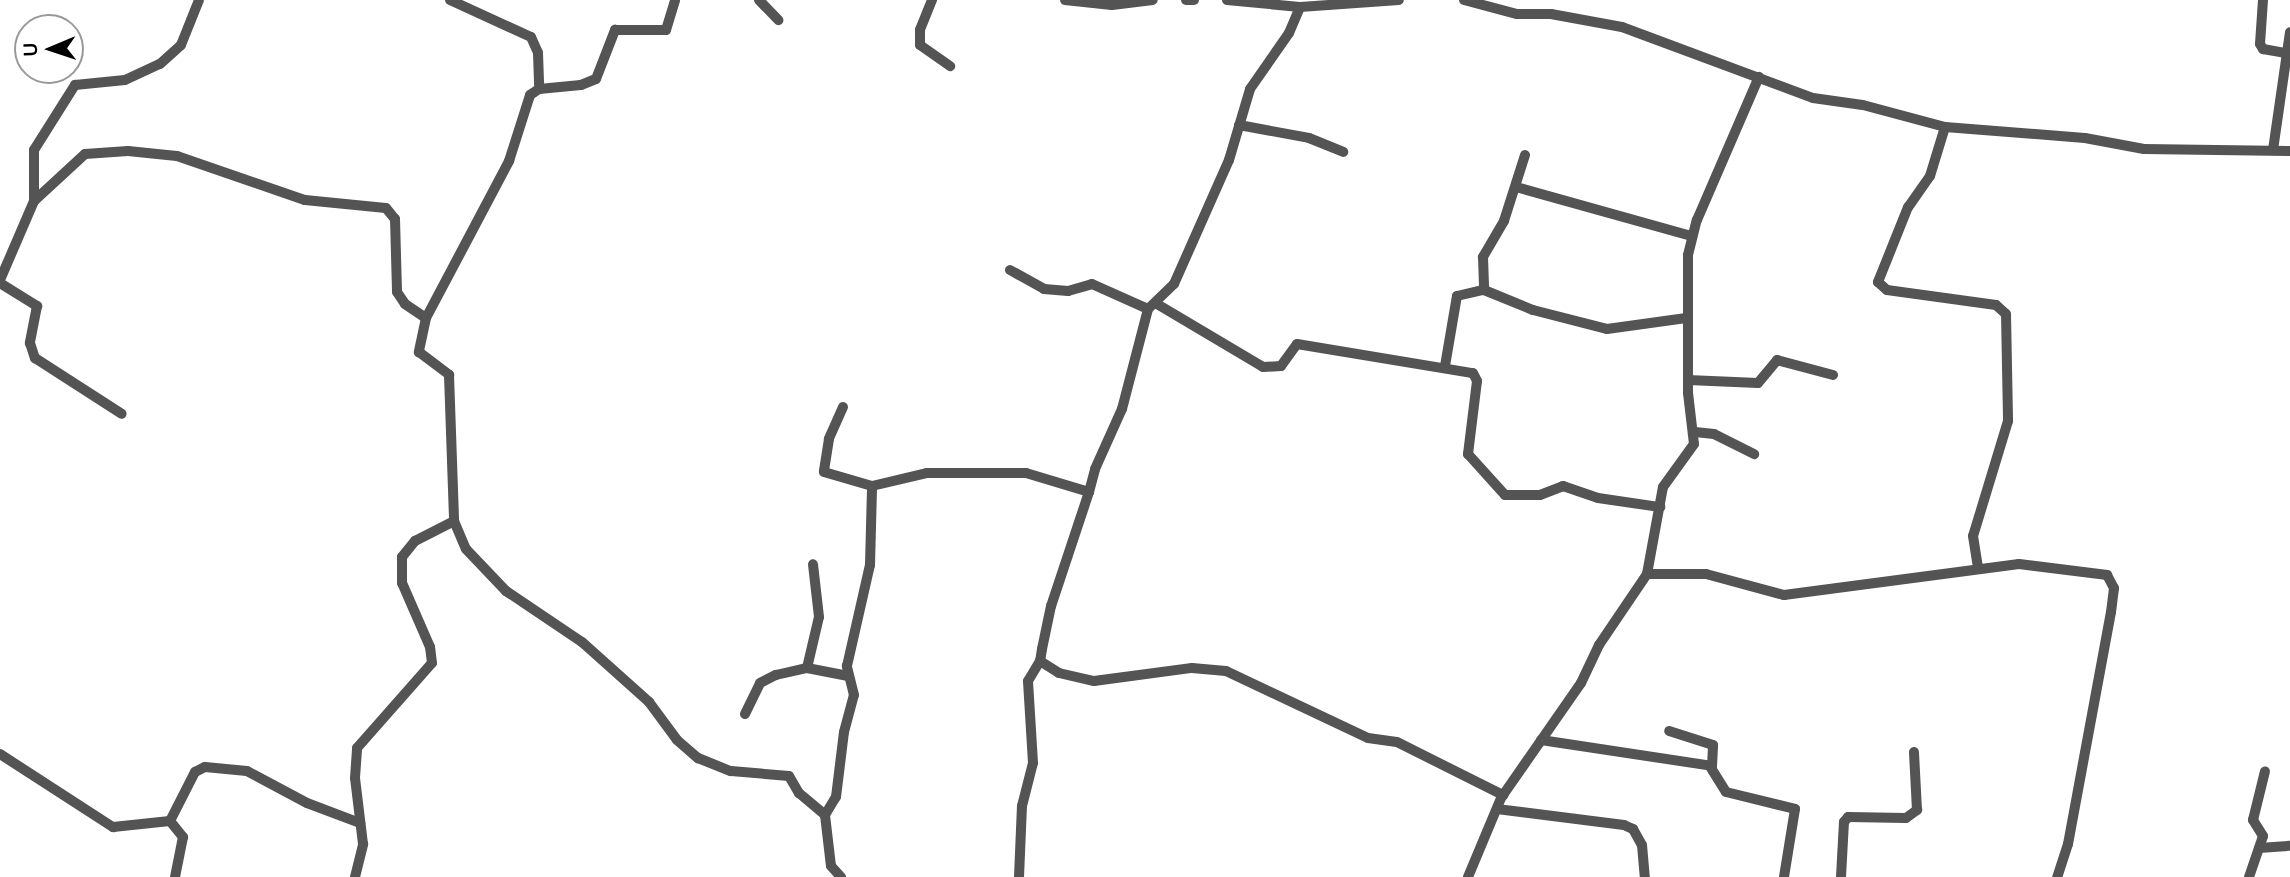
<!DOCTYPE html>
<style>
body{margin:0}
#map{position:relative;width:2290px;height:877px;overflow:hidden;background:#fff;font-family:Mulish,sans-serif}
div>[style]{position:absolute}
.minor>*{height:10px;margin:-5px;padding:0 5px;transform-origin:5px;border-radius:5px;background:#545454}
span{translate:-50% -50%;white-space:nowrap;text-align:center;line-height:1.15;-webkit-text-stroke:7px #fff;paint-order:stroke}
.north{position:absolute;left:14px;top:14px;width:70px;height:70px;box-sizing:border-box;background:#fff;border:2px solid #999;border-radius:50%;rotate:268deg;font-size:19px;font-weight:700;line-height:28px;text-align:center;color:#000}
.north::after{content:'';display:block;margin:auto;width:24px;height:32px;background:#000;clip-path:polygon(50% 0,100% 100%,50% 72%,0 100%)}
</style>
<div id="map">
<div class="minor">
<i style="left:450px;top:0;width:89px;rotate:24.6deg"></i>
<i style="left:531px;top:37px;width:17px;rotate:66deg"></i>
<i style="left:538px;top:53px;width:36px;rotate:88deg"></i>
<i style="left:759px;top:0;width:28px;rotate:46deg"></i>
<i style="left:932px;top:0;width:32px;rotate:112deg"></i>
<i style="left:920px;top:30px;width:15px;rotate:90deg"></i>
<i style="left:920px;top:45px;width:37px;rotate:35deg"></i>
<i style="left:1065px;top:0;width:47px;rotate:6.1deg"></i>
<i style="left:1112px;top:5px;width:41px;rotate:-7deg"></i>
<i style="left:1186px;top:0;width:8px"></i>
<i style="left:1227px;top:0;width:73px;rotate:5.5deg"></i>
<i style="left:1300px;top:7px;width:99px;rotate:-4deg"></i>
<i style="left:1464px;top:0;width:55px;rotate:14.8deg"></i>
<i style="left:1517px;top:14px;width:34px"></i>
<i style="left:1551px;top:14px;width:72px;rotate:10.4deg"></i>
<i style="left:1622px;top:27px;width:204px;rotate:20.4deg"></i>
<i style="left:1813px;top:98px;width:50px;rotate:8deg"></i>
<i style="left:1863px;top:105px;width:85px;rotate:15deg"></i>
<i style="left:1945px;top:127px;width:140px;rotate:4.5deg"></i>
<i style="left:2085px;top:138px;width:60px;rotate:10.6deg"></i>
<i style="left:2144px;top:149px;width:146px;rotate:0.8deg"></i>
<i style="left:2263px;top:0;width:44px;rotate:93.9deg"></i>
<i style="left:2260px;top:44px;width:6px;rotate:59deg"></i>
<i style="left:2263px;top:49px;width:22px;rotate:10deg"></i>
<i style="left:1239px;top:125px;width:71px;rotate:10.5deg"></i>
<i style="left:1309px;top:138px;width:37px;rotate:22deg"></i>
<i style="left:1945px;top:127px;width:51px;rotate:107deg"></i>
<i style="left:1930px;top:176px;width:38px;rotate:125deg"></i>
<i style="left:1908px;top:207px;width:81px;rotate:111.8deg"></i>
<i style="left:1878px;top:282px;width:12px;rotate:42deg"></i>
<i style="left:1887px;top:290px;width:110px;rotate:7.8deg"></i>
<i style="left:1996px;top:305px;width:13px;rotate:42deg"></i>
<i style="left:2006px;top:314px;width:107px;rotate:88.9deg"></i>
<i style="left:2008px;top:421px;width:120px;rotate:106.9deg"></i>
<i style="left:1973px;top:536px;width:33px;rotate:81deg"></i>
<i style="left:2273px;top:150px;width:119px;rotate:-81.8deg"></i>
<i style="left:1525px;top:155px;width:69px;rotate:107.7deg"></i>
<i style="left:1504px;top:221px;width:42px;rotate:120.3deg"></i>
<i style="left:1483px;top:257px;width:33px;rotate:88deg"></i>
<i style="left:1484px;top:290px;width:53px;rotate:22.2deg"></i>
<i style="left:1533px;top:310px;width:76px;rotate:14.4deg"></i>
<i style="left:1607px;top:329px;width:80px;rotate:-7.9deg"></i>
<i style="left:1516px;top:187px;width:183px;rotate:15.6deg"></i>
<i style="left:34px;top:201px;width:51px;rotate:-90deg"></i>
<i style="left:34px;top:150px;width:77px;rotate:-57.8deg"></i>
<i style="left:75px;top:85px;width:50px;rotate:-5.7deg"></i>
<i style="left:125px;top:80px;width:38px;rotate:-25deg"></i>
<i style="left:160px;top:64px;width:28px;rotate:-42deg"></i>
<i style="left:181px;top:45px;width:48px;rotate:-68.2deg"></i>
<i style="left:1010px;top:270px;width:39px;rotate:29deg"></i>
<i style="left:1044px;top:289px;width:24px;rotate:5deg"></i>
<i style="left:1068px;top:291px;width:25px;rotate:-16deg"></i>
<i style="left:1092px;top:284px;width:61px;rotate:24.1deg"></i>
<i style="left:0;top:280px;width:86px;rotate:-66.7deg"></i>
<i style="left:34px;top:201px;width:69px;rotate:-42.7deg"></i>
<i style="left:85px;top:154px;width:43px;rotate:-4deg"></i>
<i style="left:128px;top:151px;width:49px;rotate:5.8deg"></i>
<i style="left:177px;top:156px;width:135px;rotate:19deg"></i>
<i style="left:305px;top:200px;width:81px;rotate:5.6deg"></i>
<i style="left:386px;top:208px;width:14px;rotate:51deg"></i>
<i style="left:395px;top:219px;width:73px;rotate:88.4deg"></i>
<i style="left:397px;top:292px;width:14px;rotate:56deg"></i>
<i style="left:405px;top:304px;width:25px;rotate:34deg"></i>
<i style="left:426px;top:318px;width:35px;rotate:102deg"></i>
<i style="left:419px;top:352px;width:38px;rotate:37deg"></i>
<i style="left:449px;top:375px;width:146px;rotate:88deg"></i>
<i style="left:454px;top:521px;width:30px;rotate:67deg"></i>
<i style="left:466px;top:549px;width:58px;rotate:46.4deg"></i>
<i style="left:506px;top:591px;width:92px;rotate:33.9deg"></i>
<i style="left:582px;top:642px;width:90px;rotate:41.8deg"></i>
<i style="left:649px;top:702px;width:47px;rotate:53.6deg"></i>
<i style="left:677px;top:740px;width:28px;rotate:41deg"></i>
<i style="left:698px;top:758px;width:35px;rotate:22deg"></i>
<i style="left:731px;top:771px;width:58px;rotate:4.9deg"></i>
<i style="left:789px;top:776px;width:20px;rotate:60deg"></i>
<i style="left:799px;top:793px;width:34px;rotate:40deg"></i>
<i style="left:825px;top:815px;width:51px;rotate:83.3deg"></i>
<i style="left:831px;top:866px;width:15px;rotate:48deg"></i>
<i style="left:0;top:283px;width:44px;rotate:31.9deg"></i>
<i style="left:37px;top:306px;width:38px;rotate:101deg"></i>
<i style="left:30px;top:343px;width:16px;rotate:72deg"></i>
<i style="left:35px;top:358px;width:103px;rotate:32.8deg"></i>
<i style="left:1157px;top:304px;width:123px;rotate:30.7deg"></i>
<i style="left:1263px;top:367px;width:18px;rotate:-3deg"></i>
<i style="left:1281px;top:366px;width:27px;rotate:-54deg"></i>
<i style="left:1297px;top:344px;width:178px;rotate:9.4deg"></i>
<i style="left:1473px;top:373px;width:9px;rotate:63deg"></i>
<i style="left:1477px;top:381px;width:74px;rotate:97deg"></i>
<i style="left:1468px;top:454px;width:55px;rotate:47.9deg"></i>
<i style="left:1505px;top:495px;width:35px"></i>
<i style="left:1540px;top:495px;width:25px;rotate:-21deg"></i>
<i style="left:1563px;top:486px;width:37px;rotate:19deg"></i>
<i style="left:1598px;top:498px;width:63px;rotate:8.3deg"></i>
<i style="left:426px;top:318px;width:178px;rotate:-62.1deg"></i>
<i style="left:509px;top:161px;width:69px;rotate:-72.3deg"></i>
<i style="left:530px;top:95px;width:11px;rotate:-34deg"></i>
<i style="left:539px;top:89px;width:42px;rotate:-5.4deg"></i>
<i style="left:581px;top:85px;width:16px;rotate:-22deg"></i>
<i style="left:596px;top:79px;width:53px;rotate:-68.8deg"></i>
<i style="left:615px;top:30px;width:51px"></i>
<i style="left:666px;top:30px;width:31px;rotate:-73deg"></i>
<i style="left:1445px;top:366px;width:71px;rotate:-80.3deg"></i>
<i style="left:1457px;top:296px;width:28px;rotate:-13deg"></i>
<i style="left:1688px;top:380px;width:70px;rotate:2.5deg"></i>
<i style="left:1758px;top:383px;width:30px;rotate:-50deg"></i>
<i style="left:1777px;top:360px;width:58px;rotate:15deg"></i>
<i style="left:843px;top:407px;width:35px;rotate:114deg"></i>
<i style="left:829px;top:439px;width:33px;rotate:99deg"></i>
<i style="left:824px;top:472px;width:50px;rotate:16.3deg"></i>
<i style="left:1695px;top:432px;width:19px;rotate:6deg"></i>
<i style="left:1714px;top:434px;width:45px;rotate:26.6deg"></i>
<i style="left:1089px;top:492px;width:24px;rotate:-75deg"></i>
<i style="left:1095px;top:469px;width:66px;rotate:-65.8deg"></i>
<i style="left:1122px;top:409px;width:103px;rotate:-75.4deg"></i>
<i style="left:1148px;top:309px;width:36px;rotate:-44deg"></i>
<i style="left:1174px;top:284px;width:136px;rotate:-66.1deg"></i>
<i style="left:1229px;top:160px;width:74px;rotate:-73.5deg"></i>
<i style="left:1250px;top:89px;width:68px;rotate:-55.1deg"></i>
<i style="left:1289px;top:33px;width:28px;rotate:-67deg"></i>
<i style="left:1647px;top:574px;width:59px"></i>
<i style="left:1706px;top:574px;width:81px;rotate:15.1deg"></i>
<i style="left:1784px;top:595px;width:237px;rotate:-7.5deg"></i>
<i style="left:2019px;top:564px;width:89px;rotate:7.1deg"></i>
<i style="left:2107px;top:575px;width:15px;rotate:62deg"></i>
<i style="left:2114px;top:588px;width:24px;rotate:97deg"></i>
<i style="left:2111px;top:612px;width:236px;rotate:100.5deg"></i>
<i style="left:2068px;top:844px;width:35px;rotate:108deg"></i>
<i style="left:807px;top:668px;width:52px;rotate:-76.8deg"></i>
<i style="left:819px;top:617px;width:53px;rotate:-96.5deg"></i>
<i style="left:745px;top:714px;width:34px;rotate:-64deg"></i>
<i style="left:760px;top:683px;width:18px;rotate:-27deg"></i>
<i style="left:776px;top:675px;width:32px;rotate:-13deg"></i>
<i style="left:807px;top:668px;width:42px;rotate:11deg"></i>
<i style="left:1541px;top:740px;width:173px;rotate:8.6deg"></i>
<i style="left:1712px;top:766px;width:21px;rotate:-87deg"></i>
<i style="left:1713px;top:745px;width:46px;rotate:-162.3deg"></i>
<i style="left:0;top:754px;width:135px;rotate:32.9deg"></i>
<i style="left:113px;top:827px;width:57px;rotate:-6deg"></i>
<i style="left:170px;top:821px;width:55px;rotate:-63deg"></i>
<i style="left:195px;top:772px;width:11px;rotate:-27deg"></i>
<i style="left:205px;top:767px;width:42px;rotate:5.4deg"></i>
<i style="left:247px;top:771px;width:68px;rotate:28.1deg"></i>
<i style="left:307px;top:803px;width:57px;rotate:20.7deg"></i>
<i style="left:1711px;top:768px;width:28px;rotate:58deg"></i>
<i style="left:1726px;top:792px;width:71px;rotate:13.8deg"></i>
<i style="left:1795px;top:809px;width:69px;rotate:99.2deg"></i>
<i style="left:1497px;top:809px;width:128px;rotate:7.2deg"></i>
<i style="left:1624px;top:825px;width:10px;rotate:24deg"></i>
<i style="left:1633px;top:829px;width:18px;rotate:61deg"></i>
<i style="left:1642px;top:845px;width:32px;rotate:85deg"></i>
<i style="left:825px;top:815px;width:21px;rotate:-59deg"></i>
<i style="left:836px;top:797px;width:65px;rotate:-83deg"></i>
<i style="left:844px;top:732px;width:38px;rotate:-75deg"></i>
<i style="left:854px;top:695px;width:30px;rotate:-104deg"></i>
<i style="left:847px;top:666px;width:104px;rotate:-77.2deg"></i>
<i style="left:870px;top:565px;width:79px;rotate:-88.5deg"></i>
<i style="left:872px;top:486px;width:57px;rotate:-13.3deg"></i>
<i style="left:927px;top:473px;width:99px"></i>
<i style="left:1026px;top:473px;width:66px;rotate:16.8deg"></i>
<i style="left:1089px;top:492px;width:120px;rotate:108.4deg"></i>
<i style="left:1051px;top:606px;width:44px;rotate:101.8deg"></i>
<i style="left:1042px;top:649px;width:12px;rotate:99deg"></i>
<i style="left:1040px;top:661px;width:22px;rotate:32deg"></i>
<i style="left:1059px;top:673px;width:36px;rotate:13deg"></i>
<i style="left:1094px;top:681px;width:99px;rotate:-7.6deg"></i>
<i style="left:1192px;top:668px;width:34px;rotate:5deg"></i>
<i style="left:1226px;top:671px;width:157px;rotate:25.3deg"></i>
<i style="left:1368px;top:738px;width:29px;rotate:8deg"></i>
<i style="left:1397px;top:742px;width:119px;rotate:26.6deg"></i>
<i style="left:170px;top:821px;width:21px;rotate:51deg"></i>
<i style="left:183px;top:837px;width:41px;rotate:101.3deg"></i>
<i style="left:2259px;top:848px;width:31px;rotate:-4deg"></i>
<i style="left:355px;top:877px;width:34px;rotate:-76deg"></i>
<i style="left:363px;top:844px;width:66px;rotate:-96.9deg"></i>
<i style="left:355px;top:778px;width:30px;rotate:-86deg"></i>
<i style="left:357px;top:748px;width:113px;rotate:-48.6deg"></i>
<i style="left:432px;top:663px;width:16px;rotate:-97deg"></i>
<i style="left:430px;top:647px;width:70px;rotate:-113.6deg"></i>
<i style="left:402px;top:583px;width:26px;rotate:-90deg"></i>
<i style="left:402px;top:557px;width:21px;rotate:-51deg"></i>
<i style="left:415px;top:541px;width:44px;rotate:-27.1deg"></i>
<i style="left:1019px;top:877px;width:71px;rotate:-87.6deg"></i>
<i style="left:1022px;top:806px;width:44px;rotate:-75.7deg"></i>
<i style="left:1033px;top:763px;width:82px;rotate:-93.5deg"></i>
<i style="left:1028px;top:681px;width:23px;rotate:-59deg"></i>
<i style="left:1468px;top:877px;width:86px;rotate:-67.3deg"></i>
<i style="left:1501px;top:798px;width:140px;rotate:-55.2deg"></i>
<i style="left:1581px;top:683px;width:42px;rotate:-64.7deg"></i>
<i style="left:1599px;top:645px;width:86px;rotate:-55.9deg"></i>
<i style="left:1647px;top:574px;width:88px;rotate:-79.6deg"></i>
<i style="left:1663px;top:487px;width:53px;rotate:-54.2deg"></i>
<i style="left:1694px;top:444px;width:51px;rotate:-96.7deg"></i>
<i style="left:1688px;top:393px;width:138px;rotate:-90deg"></i>
<i style="left:1688px;top:255px;width:36px;rotate:-76deg"></i>
<i style="left:1697px;top:220px;width:156px;rotate:-66.6deg"></i>
<i style="left:1841px;top:877px;width:55px;rotate:-86.9deg"></i>
<i style="left:1844px;top:822px;width:6px;rotate:-51deg"></i>
<i style="left:1848px;top:817px;width:58px;rotate:1deg"></i>
<i style="left:1906px;top:818px;width:14px;rotate:-36deg"></i>
<i style="left:1917px;top:810px;width:58px;rotate:-93deg"></i>
<i style="left:2249px;top:877px;width:43px;rotate:-71.1deg"></i>
<i style="left:2263px;top:836px;width:19px;rotate:-122deg"></i>
<i style="left:2253px;top:820px;width:50px;rotate:-76.2deg"></i>
</div>
<div class="north">U</div>
</div>
